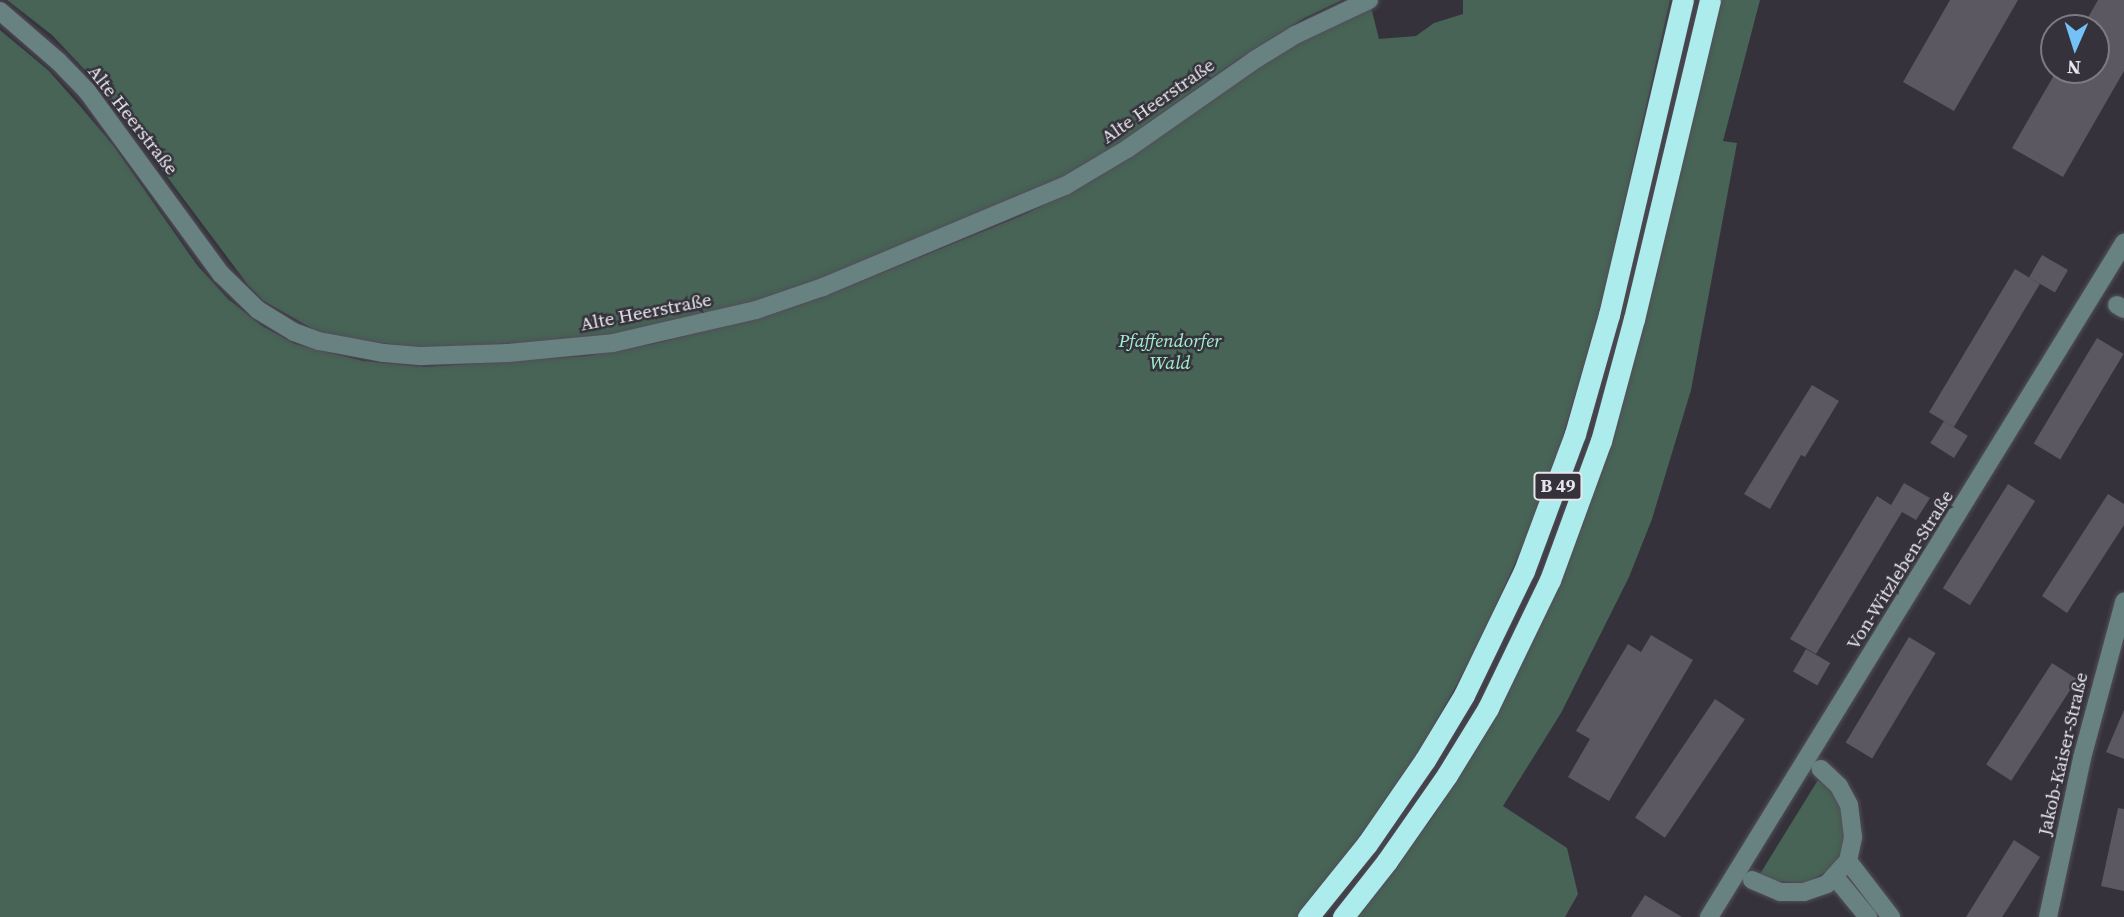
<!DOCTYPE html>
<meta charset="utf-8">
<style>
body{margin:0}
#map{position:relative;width:2124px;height:917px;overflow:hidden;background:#35323b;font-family:"Source Serif 4",serif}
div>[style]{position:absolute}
.green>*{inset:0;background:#476456}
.building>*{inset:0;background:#5b5862;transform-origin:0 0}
.roads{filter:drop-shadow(0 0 2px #514f57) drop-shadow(0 0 2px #514f57)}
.minor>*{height:18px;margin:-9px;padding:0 9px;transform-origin:9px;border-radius:9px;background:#688181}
.highway>*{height:21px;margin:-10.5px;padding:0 10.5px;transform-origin:10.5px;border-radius:10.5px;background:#acecec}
span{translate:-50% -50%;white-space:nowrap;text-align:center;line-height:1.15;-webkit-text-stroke:5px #35323b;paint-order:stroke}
.shield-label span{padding:2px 5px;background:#35323b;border:2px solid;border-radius:5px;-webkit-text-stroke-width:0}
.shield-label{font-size:18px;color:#e7e6ec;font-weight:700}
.street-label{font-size:19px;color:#e7e6ec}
.park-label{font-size:19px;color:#9ff0cc;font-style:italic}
.north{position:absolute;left:2040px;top:14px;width:70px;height:70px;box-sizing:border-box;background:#35323b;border:2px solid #7c7a82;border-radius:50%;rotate:183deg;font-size:19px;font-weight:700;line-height:28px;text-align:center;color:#e7e6ec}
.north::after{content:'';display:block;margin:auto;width:24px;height:32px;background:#73c1f5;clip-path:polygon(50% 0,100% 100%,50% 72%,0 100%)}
</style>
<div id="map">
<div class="green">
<i style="clip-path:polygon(7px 0,1342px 0,1304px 18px,1237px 60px,1087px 166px,1021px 201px,814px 283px,750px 305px,610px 338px,423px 348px,343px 338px,313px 329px,264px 301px,248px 285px,97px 83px,52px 35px)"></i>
<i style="clip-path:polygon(1463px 0,1670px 0,1601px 307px,1546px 494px,1476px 650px,1394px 797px,1302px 917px,0 917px,0 30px,48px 70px,80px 106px,113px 145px,197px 265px,228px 299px,262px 326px,295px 344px,363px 361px,425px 367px,587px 356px,653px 344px,770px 315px,820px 298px,1021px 216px,1090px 182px,1262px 63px,1304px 38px,1371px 7px,1379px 39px,1416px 36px,1434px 23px,1463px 14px)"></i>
<i style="clip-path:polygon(1721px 0,1760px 0,1723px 141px,1737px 143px,1691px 390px,1652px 519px,1629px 577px,1561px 713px,1503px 806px,1567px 848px,1578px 894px,1565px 917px,1354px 917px,1434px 815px,1489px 723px,1574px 543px,1603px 467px,1634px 361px)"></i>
<i style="clip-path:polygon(1818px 780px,1833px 791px,1844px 812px,1846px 839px,1840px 855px,1830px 869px,1807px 883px,1773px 881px,1760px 874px)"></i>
</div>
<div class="building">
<i style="clip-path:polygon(1950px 0,2018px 0,1954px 111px,1903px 82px)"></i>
<i style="clip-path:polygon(2098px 0,2124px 0,2124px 71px,2063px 177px,2012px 148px,2057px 70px,2096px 70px,2096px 28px,2082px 28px)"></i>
<i style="left:2042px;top:255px;width:30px;height:26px;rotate:30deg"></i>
<i style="left:2015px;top:269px;width:29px;height:167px;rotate:31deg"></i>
<i style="left:2097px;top:338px;width:31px;height:123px;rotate:31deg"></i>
<i style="clip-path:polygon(1812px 385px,1839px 401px,1805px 457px,1801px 455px,1770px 509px,1744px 494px)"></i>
<i style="left:1944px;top:421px;width:28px;height:26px;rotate:32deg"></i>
<i style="clip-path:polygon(1904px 483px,1930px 498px,1916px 520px,1902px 512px,1816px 654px,1790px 639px,1877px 496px,1891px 505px)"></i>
<i style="left:2008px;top:484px;width:32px;height:123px;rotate:32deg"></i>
<i style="clip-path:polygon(2108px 494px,2124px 504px,2124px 525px,2067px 613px,2042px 596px)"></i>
<i style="clip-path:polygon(1651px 635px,1693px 660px,1609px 801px,1568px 777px,1590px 739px,1576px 731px,1628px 644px,1641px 652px)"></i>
<i style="left:1909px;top:637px;width:31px;height:123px;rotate:31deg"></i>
<i style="left:1806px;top:649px;width:28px;height:26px;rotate:30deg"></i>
<i style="left:2052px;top:663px;width:30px;height:121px;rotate:33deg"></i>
<i style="left:1715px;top:699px;width:36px;height:143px;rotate:34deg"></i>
<i style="clip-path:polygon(2124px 710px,2124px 759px,2106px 752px)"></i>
<i style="clip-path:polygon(2118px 808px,2124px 809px,2124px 891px,2101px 886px)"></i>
<i style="clip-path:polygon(2014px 840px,2040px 857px,2008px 908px,2002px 917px,1966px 917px)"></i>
<i style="clip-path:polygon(1645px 895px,1682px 917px,1631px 917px)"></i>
</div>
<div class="roads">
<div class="minor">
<i style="left:0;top:11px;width:77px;rotate:40.8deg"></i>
<i style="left:58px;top:61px;width:42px;rotate:46deg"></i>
<i style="left:87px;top:91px;width:227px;rotate:53.8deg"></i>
<i style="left:221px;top:274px;width:52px;rotate:44.2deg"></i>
<i style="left:258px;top:310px;width:42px;rotate:31.4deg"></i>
<i style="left:294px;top:332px;width:27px;rotate:20deg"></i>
<i style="left:319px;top:341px;width:66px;rotate:10.5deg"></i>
<i style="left:384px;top:353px;width:38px;rotate:5deg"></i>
<i style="left:422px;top:356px;width:86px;rotate:-2deg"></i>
<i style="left:508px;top:353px;width:105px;rotate:-5.4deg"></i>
<i style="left:613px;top:343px;width:147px;rotate:-13deg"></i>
<i style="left:756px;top:310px;width:71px;rotate:-18.9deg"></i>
<i style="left:823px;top:287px;width:262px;rotate:-22.7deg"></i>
<i style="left:1065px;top:186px;width:72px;rotate:-30.8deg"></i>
<i style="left:1127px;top:149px;width:157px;rotate:-34.9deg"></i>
<i style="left:1256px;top:59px;width:46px;rotate:-31.6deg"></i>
<i style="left:1295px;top:35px;width:82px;rotate:-25.3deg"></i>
<i style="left:2117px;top:305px;width:8px;rotate:30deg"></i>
<i style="left:1848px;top:861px;width:71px;rotate:52.5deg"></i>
<i style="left:1835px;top:877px;width:52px;rotate:50.5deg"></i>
<i style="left:1752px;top:880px;width:30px;rotate:23deg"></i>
<i style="left:1780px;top:892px;width:24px"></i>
<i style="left:1804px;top:892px;width:24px;rotate:-19deg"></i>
<i style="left:1827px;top:884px;width:31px;rotate:-48deg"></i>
<i style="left:1848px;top:861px;width:25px;rotate:-78deg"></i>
<i style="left:1853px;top:837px;width:32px;rotate:-97deg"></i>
<i style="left:1849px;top:805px;width:21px;rotate:-118deg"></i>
<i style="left:1839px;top:786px;width:25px;rotate:-137deg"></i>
<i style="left:1709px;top:917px;width:792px;rotate:-58.38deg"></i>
<i style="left:2048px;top:917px;width:163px;rotate:-77.9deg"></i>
<i style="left:2082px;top:758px;width:162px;rotate:-74.9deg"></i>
</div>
<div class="highway">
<i style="left:1308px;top:917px;width:94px;rotate:-51.1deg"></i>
<i style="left:1367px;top:844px;width:102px;rotate:-55.4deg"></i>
<i style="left:1425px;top:760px;width:76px;rotate:-59deg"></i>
<i style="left:1464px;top:695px;width:138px;rotate:-64.2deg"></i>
<i style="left:1524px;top:571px;width:146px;rotate:-69.6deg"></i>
<i style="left:1575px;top:434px;width:124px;rotate:-74.1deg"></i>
<i style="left:1609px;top:315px;width:324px;rotate:-76.8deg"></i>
<i style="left:1343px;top:917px;width:71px;rotate:-51.8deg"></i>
<i style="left:1387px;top:861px;width:105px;rotate:-55.1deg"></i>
<i style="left:1447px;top:775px;width:79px;rotate:-58.5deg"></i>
<i style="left:1488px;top:708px;width:142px;rotate:-64.2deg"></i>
<i style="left:1550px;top:580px;width:148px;rotate:-69.9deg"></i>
<i style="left:1601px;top:441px;width:126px;rotate:-74.9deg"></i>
<i style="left:1634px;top:319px;width:328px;rotate:-76.6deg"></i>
</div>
</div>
<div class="shield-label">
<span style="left:1558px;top:486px">B 49</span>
</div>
<div class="street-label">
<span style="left:1158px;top:101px;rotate:-35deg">Alte Heerstraße</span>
<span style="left:133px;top:120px;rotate:52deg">Alte Heerstraße</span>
<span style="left:646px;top:312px;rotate:-11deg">Alte Heerstraße</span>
<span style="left:1900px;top:570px;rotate:-58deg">Von-Witzleben-Straße</span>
<span style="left:2063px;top:754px;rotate:-77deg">Jakob-Kaiser-Straße</span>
</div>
<div class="park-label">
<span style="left:1170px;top:352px">Pfaffendorfer<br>Wald</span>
</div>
<div class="north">N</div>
</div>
